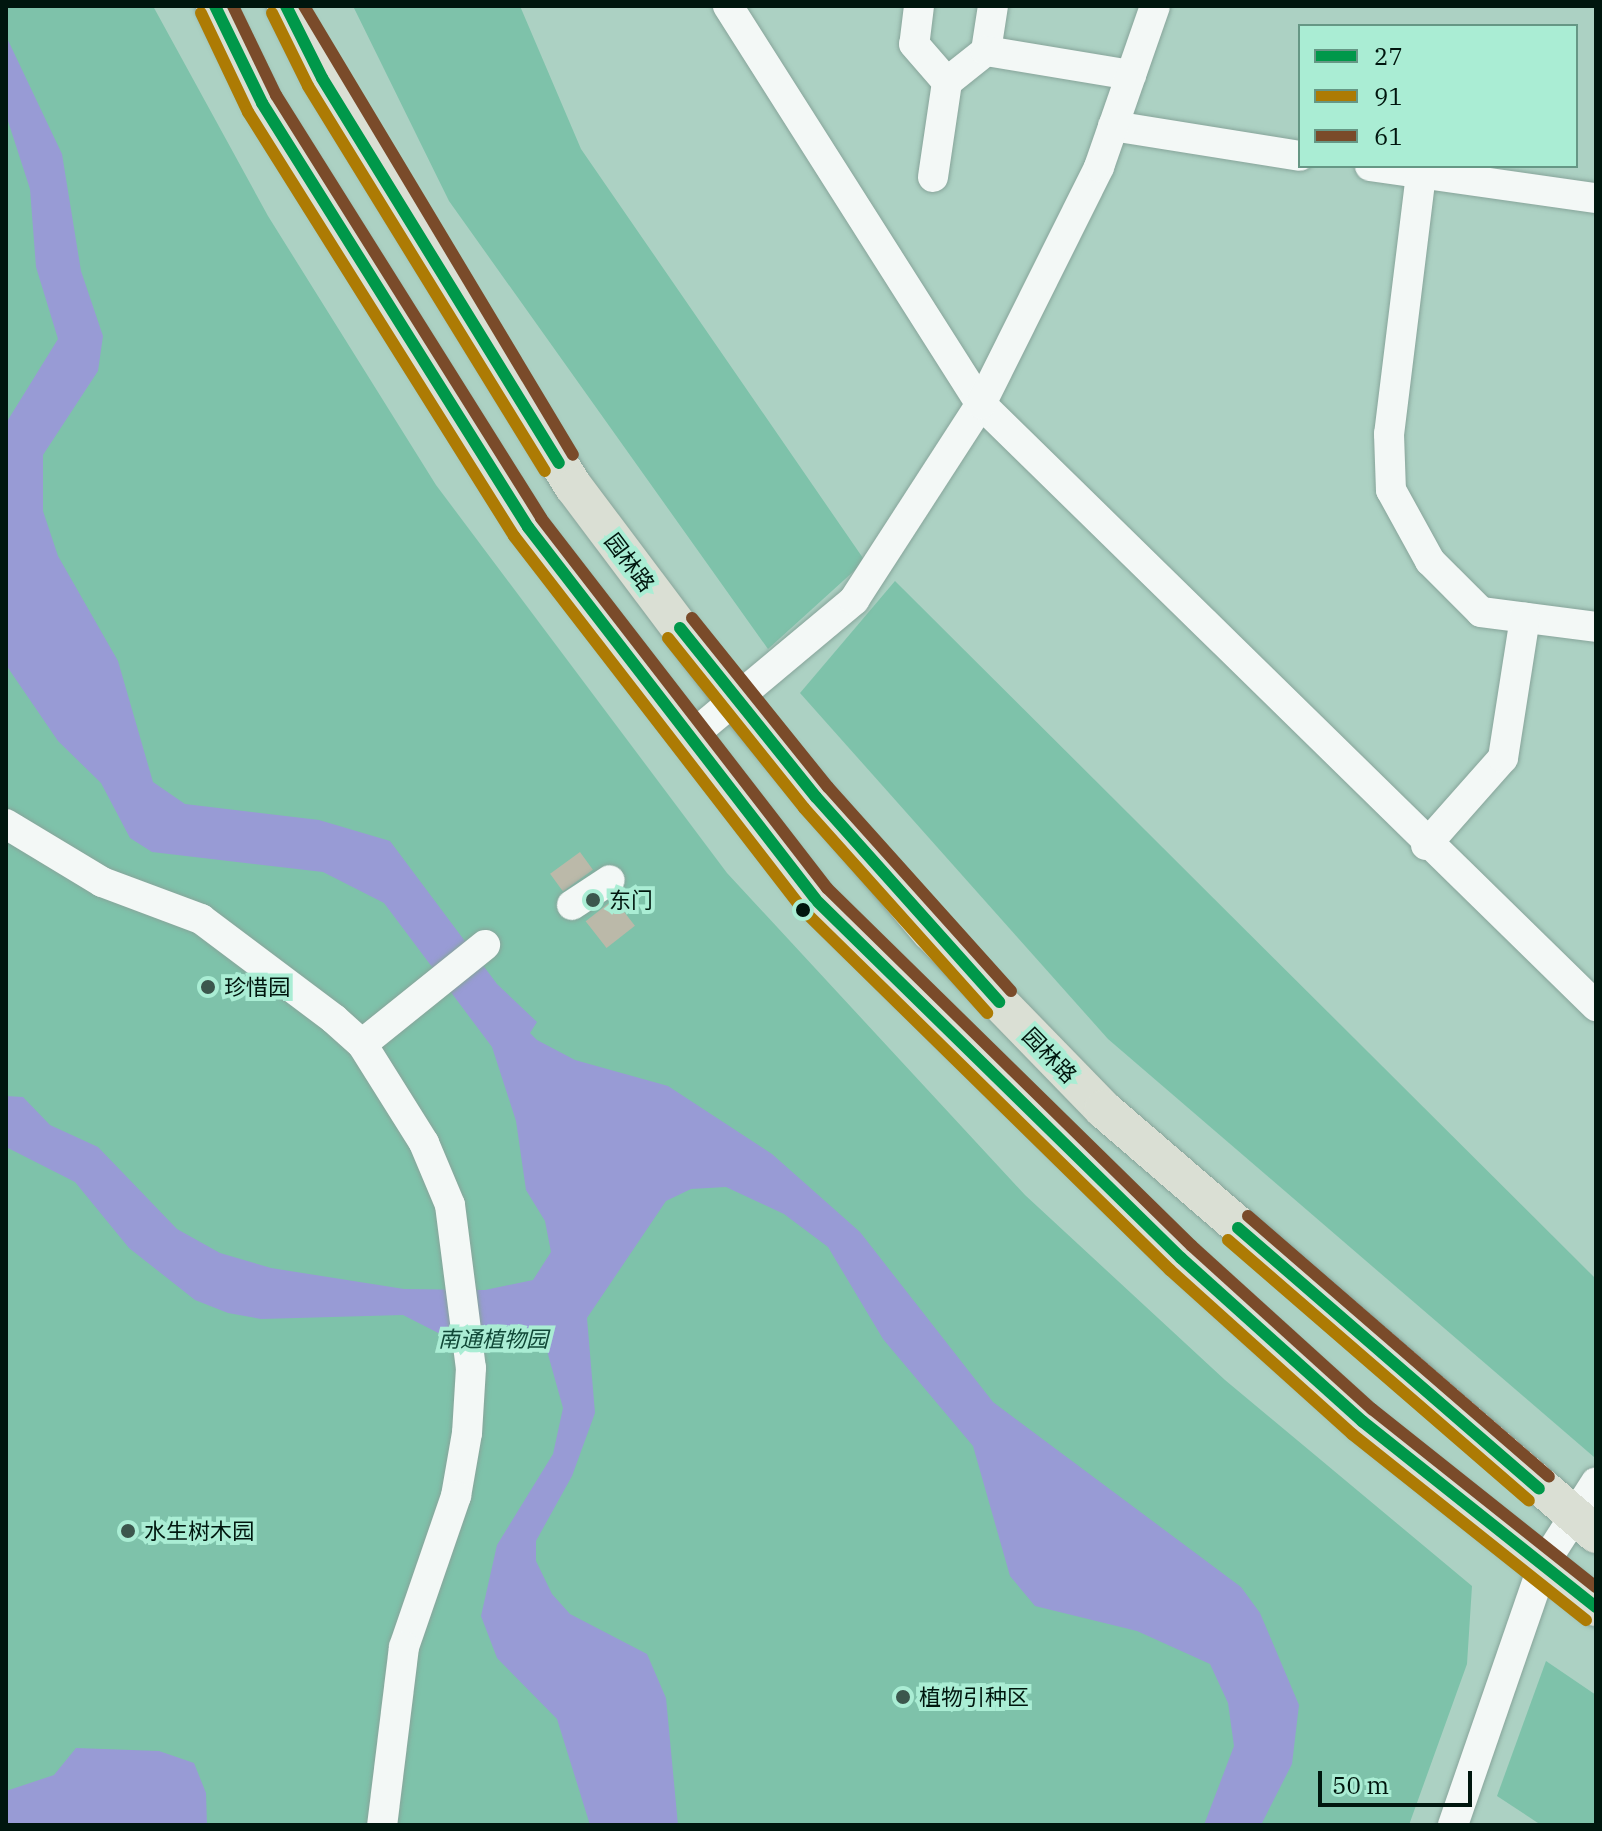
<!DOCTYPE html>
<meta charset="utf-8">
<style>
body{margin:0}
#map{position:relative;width:1602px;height:1831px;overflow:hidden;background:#acd1c3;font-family:"IBM Plex Serif","Noto Sans SC",serif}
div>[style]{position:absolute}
.green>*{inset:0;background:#7ec2aa}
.water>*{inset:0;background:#989bd5}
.building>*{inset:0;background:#bbb9a9;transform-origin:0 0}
.roads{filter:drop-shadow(0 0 2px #87a49a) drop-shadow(0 0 2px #87a49a)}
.minor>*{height:30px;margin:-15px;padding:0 15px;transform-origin:15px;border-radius:15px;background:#f3f8f6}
.major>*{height:38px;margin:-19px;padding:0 19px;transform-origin:19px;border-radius:19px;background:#dadfd4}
.bus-1>*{height:12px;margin:-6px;padding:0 6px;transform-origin:6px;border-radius:6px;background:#00984a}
.bus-2>*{height:12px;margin:-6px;padding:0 6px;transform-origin:6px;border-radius:6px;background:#ad7b04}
.bus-3>*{height:12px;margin:-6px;padding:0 6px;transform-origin:6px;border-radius:6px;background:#7a4b2a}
.dots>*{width:22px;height:22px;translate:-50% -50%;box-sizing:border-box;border:4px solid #aaedd4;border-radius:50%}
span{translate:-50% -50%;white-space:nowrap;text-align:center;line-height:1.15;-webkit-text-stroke:8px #aaedd4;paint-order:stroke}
.street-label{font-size:22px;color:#00160e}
.poi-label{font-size:22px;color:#00160e}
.left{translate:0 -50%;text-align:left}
.park-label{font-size:22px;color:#104837;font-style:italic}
.frame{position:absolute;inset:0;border:8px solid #00160e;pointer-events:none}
.legend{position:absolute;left:1298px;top:24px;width:280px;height:144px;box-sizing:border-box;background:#aaedd4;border:2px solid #669785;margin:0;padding:10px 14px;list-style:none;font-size:24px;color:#00160e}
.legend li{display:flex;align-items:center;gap:16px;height:40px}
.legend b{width:40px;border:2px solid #669785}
.scale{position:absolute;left:1318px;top:1771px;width:154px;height:36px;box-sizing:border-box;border:4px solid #00160e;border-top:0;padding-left:10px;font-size:24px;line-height:28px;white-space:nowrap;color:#00160e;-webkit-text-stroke:6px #aaedd4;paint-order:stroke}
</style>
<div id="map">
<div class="green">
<i style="clip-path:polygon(6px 6px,153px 6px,268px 216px,436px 485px,727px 873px,1025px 1195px,1225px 1380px,1472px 1586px,1467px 1664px,1409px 1825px,6px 1825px)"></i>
<i style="clip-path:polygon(353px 6px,520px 6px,581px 149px,865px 561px,768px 649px,449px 201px)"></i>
<i style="clip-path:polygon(895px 581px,1596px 1279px,1594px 1457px,1108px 1039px,800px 693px)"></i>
<i style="clip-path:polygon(1546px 1661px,1596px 1695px,1596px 1825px,1541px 1825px,1497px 1796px)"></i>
</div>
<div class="water">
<i style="clip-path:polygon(6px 36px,62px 154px,81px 271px,103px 336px,98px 371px,43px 455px,43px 511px,58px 556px,118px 661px,153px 782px,185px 804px,319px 820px,390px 841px,497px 984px,537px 1022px,530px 1033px,537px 1040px,575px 1060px,668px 1086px,772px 1154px,860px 1232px,993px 1402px,1241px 1587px,1260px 1613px,1299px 1705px,1292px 1764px,1261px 1825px,1204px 1825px,1234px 1746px,1228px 1703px,1210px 1664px,1137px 1631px,1035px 1606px,1010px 1576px,973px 1446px,883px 1339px,828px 1247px,784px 1214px,726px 1187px,691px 1189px,666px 1201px,587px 1318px,595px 1413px,572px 1476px,536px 1541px,536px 1561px,552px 1594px,570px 1614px,647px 1654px,666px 1698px,678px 1825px,590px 1825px,557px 1719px,497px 1658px,481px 1616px,497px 1545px,553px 1454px,563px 1408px,544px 1340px,521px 1332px,452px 1340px,403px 1315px,261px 1319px,228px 1313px,195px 1300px,129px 1248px,75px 1182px,6px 1147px,6px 1096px,23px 1097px,50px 1125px,98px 1147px,177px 1229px,220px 1253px,271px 1268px,404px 1289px,485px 1290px,533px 1280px,551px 1252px,545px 1221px,526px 1190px,516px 1121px,492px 1047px,384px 903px,323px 872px,152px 852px,130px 838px,101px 783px,58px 741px,6px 665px,6px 423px,58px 339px,36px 267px,30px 189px,6px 115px)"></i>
<i style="clip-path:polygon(76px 1748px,159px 1751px,194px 1763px,206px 1793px,207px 1825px,6px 1825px,6px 1791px,54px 1775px)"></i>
</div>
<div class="building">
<i style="left:580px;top:852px;width:22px;height:37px;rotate:54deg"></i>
<i style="left:614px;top:899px;width:34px;height:36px;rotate:52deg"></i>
</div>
<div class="roads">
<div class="minor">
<i style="left:728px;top:6px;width:472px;rotate:57.6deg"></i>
<i style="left:981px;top:404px;width:861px;rotate:44.39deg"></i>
<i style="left:919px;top:6px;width:38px;rotate:97deg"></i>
<i style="left:914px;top:44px;width:50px;rotate:49deg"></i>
<i style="left:986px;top:51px;width:46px;rotate:-81.2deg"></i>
<i style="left:1113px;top:126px;width:189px;rotate:9.1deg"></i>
<i style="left:1370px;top:166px;width:228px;rotate:8.1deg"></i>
<i style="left:1421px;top:174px;width:262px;rotate:97deg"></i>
<i style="left:1389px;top:434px;width:56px;rotate:88deg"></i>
<i style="left:1391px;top:490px;width:81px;rotate:61.2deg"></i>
<i style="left:1430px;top:561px;width:72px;rotate:45deg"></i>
<i style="left:1481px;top:612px;width:116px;rotate:7.4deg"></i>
<i style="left:933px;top:177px;width:96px;rotate:-81.6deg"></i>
<i style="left:947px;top:82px;width:50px;rotate:-38.5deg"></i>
<i style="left:986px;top:51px;width:147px;rotate:9.4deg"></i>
<i style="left:688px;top:739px;width:217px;rotate:-39.9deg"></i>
<i style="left:854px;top:600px;width:234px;rotate:-57.1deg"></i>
<i style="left:981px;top:404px;width:265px;rotate:-63.5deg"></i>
<i style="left:1099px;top:167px;width:170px;rotate:-70.8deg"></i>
<i style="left:6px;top:824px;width:112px;rotate:31.1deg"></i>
<i style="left:102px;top:882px;width:106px;rotate:20.5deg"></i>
<i style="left:201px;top:919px;width:166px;rotate:36.9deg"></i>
<i style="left:334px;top:1019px;width:38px;rotate:42deg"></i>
<i style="left:362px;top:1044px;width:117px;rotate:57.9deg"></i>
<i style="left:424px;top:1143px;width:67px;rotate:67.2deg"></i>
<i style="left:450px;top:1205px;width:164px;rotate:82.7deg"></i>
<i style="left:471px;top:1368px;width:65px;rotate:93.5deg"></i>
<i style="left:467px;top:1433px;width:64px;rotate:99.9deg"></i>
<i style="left:456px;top:1496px;width:160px;rotate:109deg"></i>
<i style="left:404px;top:1647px;width:179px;rotate:97deg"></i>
<i style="left:1426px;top:845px;width:116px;rotate:-48.5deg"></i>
<i style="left:1503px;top:758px;width:142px;rotate:-81.1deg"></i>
<i style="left:572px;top:905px;width:45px;rotate:-33.3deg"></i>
<i style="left:362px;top:1044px;width:158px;rotate:-38.8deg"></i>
<i style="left:1453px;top:1825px;width:275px;rotate:-70.9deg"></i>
<i style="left:1543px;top:1565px;width:98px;rotate:-57.4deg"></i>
</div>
<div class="major">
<i style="left:215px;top:6px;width:108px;rotate:64.1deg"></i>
<i style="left:262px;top:103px;width:501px;rotate:57.9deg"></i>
<i style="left:528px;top:527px;width:470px;rotate:52.3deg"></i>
<i style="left:815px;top:899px;width:513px;rotate:44.45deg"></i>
<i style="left:1181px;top:1258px;width:244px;rotate:42deg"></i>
<i style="left:1362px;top:1421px;width:299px;rotate:38.5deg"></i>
<i style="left:286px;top:6px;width:80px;rotate:63.4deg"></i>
<i style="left:322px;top:78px;width:480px;rotate:58.4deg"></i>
<i style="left:574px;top:487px;width:266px;rotate:53.1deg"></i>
<i style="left:734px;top:700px;width:304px;rotate:49.7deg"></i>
<i style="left:931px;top:932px;width:247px;rotate:45.8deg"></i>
<i style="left:1103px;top:1109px;width:651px;rotate:40.76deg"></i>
</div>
</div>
<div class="bus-1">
<i style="left:215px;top:6px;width:108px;rotate:64.1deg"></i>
<i style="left:262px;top:103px;width:501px;rotate:57.9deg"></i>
<i style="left:528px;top:527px;width:470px;rotate:52.3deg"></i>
<i style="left:815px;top:899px;width:513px;rotate:44.45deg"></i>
<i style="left:1181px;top:1258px;width:244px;rotate:42deg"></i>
<i style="left:1362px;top:1421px;width:299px;rotate:38.5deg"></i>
<i style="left:286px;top:6px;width:80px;rotate:63.4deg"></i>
<i style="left:322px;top:78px;width:452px;rotate:58.4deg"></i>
<i style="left:680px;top:628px;width:217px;rotate:51.2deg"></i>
<i style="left:816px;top:797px;width:275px;rotate:48.2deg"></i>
<i style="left:1238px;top:1228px;width:398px;rotate:40.9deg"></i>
</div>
<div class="bus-2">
<i style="left:201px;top:13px;width:110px;rotate:64.6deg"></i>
<i style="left:248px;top:112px;width:501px;rotate:57.9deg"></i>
<i style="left:514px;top:536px;width:471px;rotate:52.3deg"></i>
<i style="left:802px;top:909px;width:516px;rotate:44.45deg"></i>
<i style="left:1170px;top:1270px;width:245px;rotate:42deg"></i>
<i style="left:1352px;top:1434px;width:299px;rotate:38.5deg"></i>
<i style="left:272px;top:13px;width:81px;rotate:63.7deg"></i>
<i style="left:308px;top:86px;width:452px;rotate:58.4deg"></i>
<i style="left:668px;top:638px;width:218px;rotate:51.3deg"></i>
<i style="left:804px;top:808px;width:275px;rotate:48.2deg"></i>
<i style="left:1228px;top:1240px;width:398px;rotate:40.9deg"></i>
</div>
<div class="bus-3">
<i style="left:233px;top:6px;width:99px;rotate:64.2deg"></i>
<i style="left:276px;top:95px;width:499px;rotate:57.9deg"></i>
<i style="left:541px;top:518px;width:468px;rotate:52.3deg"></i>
<i style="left:827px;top:888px;width:511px;rotate:44.45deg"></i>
<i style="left:1192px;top:1246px;width:243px;rotate:42.2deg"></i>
<i style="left:1372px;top:1409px;width:286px;rotate:38.5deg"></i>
<i style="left:304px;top:6px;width:523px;rotate:59.07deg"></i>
<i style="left:692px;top:618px;width:217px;rotate:51.2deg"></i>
<i style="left:828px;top:787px;width:274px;rotate:48.1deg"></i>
<i style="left:1248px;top:1216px;width:398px;rotate:40.9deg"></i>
</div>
<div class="dots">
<i style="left:593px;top:900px;background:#3c574d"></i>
<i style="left:803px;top:910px;background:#00160e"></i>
<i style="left:208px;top:987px;background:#3c574d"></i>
<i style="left:128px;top:1531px;background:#3c574d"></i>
<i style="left:903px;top:1697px;background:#3c574d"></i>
</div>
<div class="street-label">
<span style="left:630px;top:562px;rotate:53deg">园林路</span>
<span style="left:1050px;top:1055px;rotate:46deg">园林路</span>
</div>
<div class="poi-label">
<span class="left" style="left:609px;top:900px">东门</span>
<span class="left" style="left:224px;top:987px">珍惜园</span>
<span class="left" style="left:144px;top:1531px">水生树木园</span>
<span class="left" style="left:919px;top:1697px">植物引种区</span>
</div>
<div class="park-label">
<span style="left:493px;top:1339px">南通植物园</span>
</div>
<div class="frame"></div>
<ul class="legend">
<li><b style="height:10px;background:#00984a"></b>27</li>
<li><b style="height:10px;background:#ad7b04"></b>91</li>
<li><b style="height:10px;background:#7a4b2a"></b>61</li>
</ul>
<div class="scale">50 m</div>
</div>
